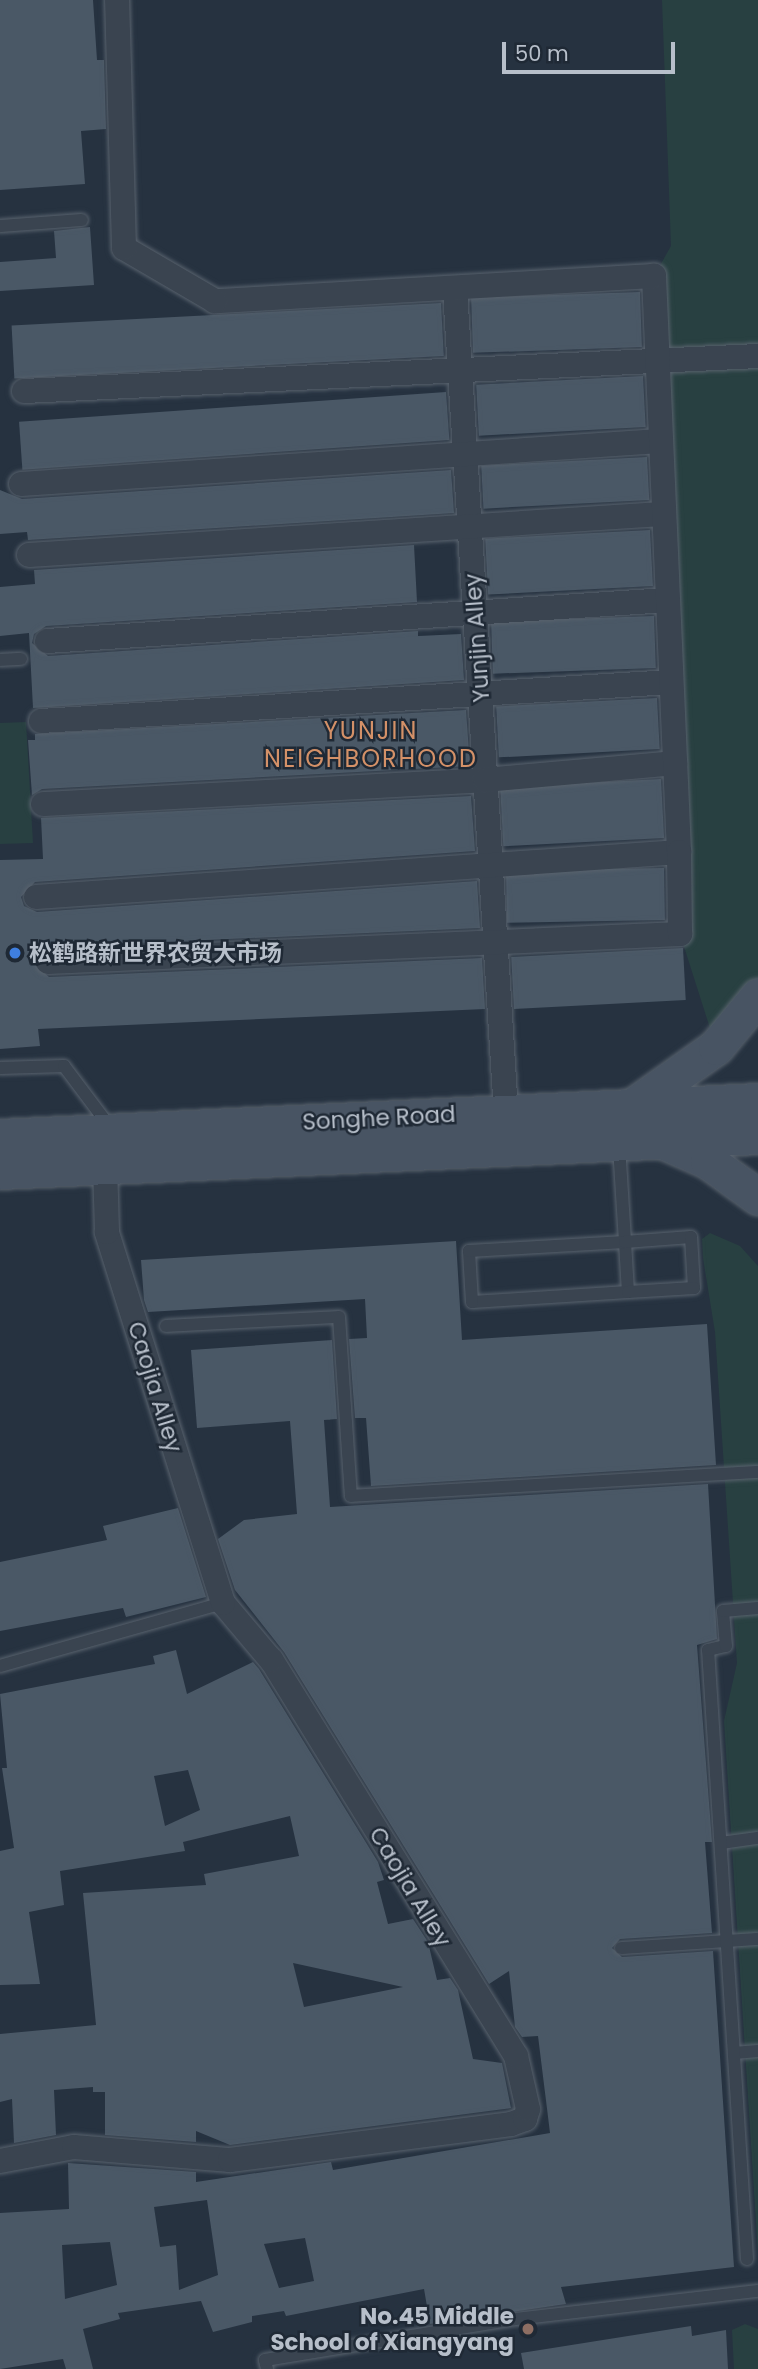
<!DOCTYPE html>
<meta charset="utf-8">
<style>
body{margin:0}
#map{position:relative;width:758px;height:2369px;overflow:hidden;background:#263240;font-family:Poppins,"Noto Sans SC",sans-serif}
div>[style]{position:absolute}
.green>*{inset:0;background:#284041}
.building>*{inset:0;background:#4a5866;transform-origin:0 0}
.roads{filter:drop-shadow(0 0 2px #58626d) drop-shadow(0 0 2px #58626d)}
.service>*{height:12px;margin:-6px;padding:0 6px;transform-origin:6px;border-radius:6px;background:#3a4450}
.minor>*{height:24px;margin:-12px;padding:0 12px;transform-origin:12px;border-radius:12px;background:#3a4450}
.secondary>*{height:35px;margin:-17.5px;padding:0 17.5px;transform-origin:17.5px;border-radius:17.5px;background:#485463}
.dots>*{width:19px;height:19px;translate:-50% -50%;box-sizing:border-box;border:4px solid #1f2935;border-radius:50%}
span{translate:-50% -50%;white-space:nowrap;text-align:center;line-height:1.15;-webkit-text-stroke:5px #1f2935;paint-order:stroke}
.street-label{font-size:23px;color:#b7bfca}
.poi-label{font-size:23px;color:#b7bfca;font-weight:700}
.left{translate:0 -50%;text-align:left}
.right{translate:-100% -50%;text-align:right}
.neighbourhood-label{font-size:24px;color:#d49168;letter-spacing:2px}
.scale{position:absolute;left:502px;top:42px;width:173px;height:32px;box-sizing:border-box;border:4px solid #b7bfca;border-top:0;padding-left:9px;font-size:21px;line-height:24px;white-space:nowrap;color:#b7bfca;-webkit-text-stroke:5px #1f2935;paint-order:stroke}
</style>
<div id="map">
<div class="green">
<i style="clip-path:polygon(662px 0,758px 0,758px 996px,716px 1047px,680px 934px,654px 276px,671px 246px)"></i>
<i style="clip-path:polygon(26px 722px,33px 843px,0 844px,0 723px)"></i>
<i style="clip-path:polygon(710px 1233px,740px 1246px,758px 1266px,758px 2254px,724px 1721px,737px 1663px,715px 1332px,703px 1258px,702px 1239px)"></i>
<i style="clip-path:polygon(745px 2324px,758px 2329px,758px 2369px,734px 2369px,732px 2330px)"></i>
</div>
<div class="building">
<i style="clip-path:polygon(0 0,93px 0,97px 60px,104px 60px,106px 129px,81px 131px,85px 184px,0 190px)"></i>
<i style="clip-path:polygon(90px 227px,94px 285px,0 291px,0 262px,56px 258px,54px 231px)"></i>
<i style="left:640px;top:292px;width:55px;height:169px;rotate:88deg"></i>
<i style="left:441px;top:303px;width:53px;height:430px;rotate:87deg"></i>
<i style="left:643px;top:376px;width:51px;height:167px;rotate:87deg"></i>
<i style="left:446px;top:392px;width:48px;height:428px;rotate:86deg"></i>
<i style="left:647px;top:457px;width:43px;height:166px;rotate:87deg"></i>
<i style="clip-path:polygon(451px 470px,454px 513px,28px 540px,27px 532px,0 534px,0 490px,22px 499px)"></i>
<i style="left:650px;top:530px;width:56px;height:165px;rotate:87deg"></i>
<i style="clip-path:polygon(414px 545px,417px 602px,46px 626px,34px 634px,32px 643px,48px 656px,418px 631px,418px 636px,461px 634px,464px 680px,33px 708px,29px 633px,0 636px,0 587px,35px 584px,34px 570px)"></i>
<i style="left:654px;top:616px;width:52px;height:163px;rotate:88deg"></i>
<i style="left:657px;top:698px;width:51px;height:161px;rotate:87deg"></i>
<i style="clip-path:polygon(466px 710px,470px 766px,42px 789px,32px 795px,28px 740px,35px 740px,35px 734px)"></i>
<i style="left:661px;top:779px;width:59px;height:161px;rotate:87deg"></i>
<i style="clip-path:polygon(471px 796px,475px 851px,35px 882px,21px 897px,24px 906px,37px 912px,477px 881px,480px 928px,47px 947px,35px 955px,33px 963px,49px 977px,482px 958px,485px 1009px,38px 1029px,40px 1046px,0 1049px,0 860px,43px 859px,41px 818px)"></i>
<i style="left:664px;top:868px;width:52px;height:158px;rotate:89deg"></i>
<i style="left:683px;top:948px;width:52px;height:172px;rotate:87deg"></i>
<i style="clip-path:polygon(456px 1241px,462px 1340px,707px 1324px,716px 1465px,371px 1486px,366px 1418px,355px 1418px,349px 1339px,367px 1338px,365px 1299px,148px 1312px,144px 1300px,141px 1260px)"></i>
<i style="clip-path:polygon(evenodd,332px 1340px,337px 1419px,324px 1420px,330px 1507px,708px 1484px,717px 1639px,697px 1645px,712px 1842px,705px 1842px,712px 1933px,620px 1939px,612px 1948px,622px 1957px,713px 1951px,734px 2267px,561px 2287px,566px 2304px,430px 2324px,424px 2289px,286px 2316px,284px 2311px,252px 2316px,252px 2322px,213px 2332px,201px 2301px,118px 2313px,120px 2319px,83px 2329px,93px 2369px,66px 2369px,63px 2359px,0 2369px,0 2213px,69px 2209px,68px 2163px,196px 2172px,196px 2182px,331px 2162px,333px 2170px,550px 2133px,538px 2036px,522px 2037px,515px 2027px,509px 1971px,489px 1984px,284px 1652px,235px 1590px,218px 1539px,244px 1520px,297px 1514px,290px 1421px,197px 1428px,191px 1350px,332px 1340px,207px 2200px,218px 2275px,179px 2290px,176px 2245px,160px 2247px,154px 2207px,207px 2200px,332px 1340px,305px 2238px,314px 2281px,279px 2288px,264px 2244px,305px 2238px,332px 1340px,110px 2242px,117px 2285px,65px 2299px,62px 2245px,110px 2242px)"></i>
<i style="clip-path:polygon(178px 1508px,206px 1597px,126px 1617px,123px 1608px,0 1631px,0 1562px,107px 1540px,103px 1526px)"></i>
<i style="clip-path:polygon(evenodd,176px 1650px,187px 1694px,253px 1662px,259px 1669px,378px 1862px,384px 1880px,377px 1882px,388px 1924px,413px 1919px,428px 1942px,437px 1980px,450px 1978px,458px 1990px,473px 2059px,502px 2063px,511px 2108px,230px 2145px,196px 2131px,196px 2142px,105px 2135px,105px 2092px,93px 2092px,93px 2087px,54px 2090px,56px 2135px,14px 2143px,12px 2099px,0 2102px,0 2034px,96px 2025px,83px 1893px,206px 1885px,204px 1874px,299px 1856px,290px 1816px,183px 1842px,185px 1851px,60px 1871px,64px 1905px,29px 1912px,40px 1984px,0 1985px,0 1851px,14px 1848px,2px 1768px,7px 1768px,0 1694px,155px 1664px,153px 1656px,176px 1650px,188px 1770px,200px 1810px,165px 1826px,154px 1776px,188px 1770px,176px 1650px,293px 1963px,403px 1987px,304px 2007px,293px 1963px)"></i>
<i style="clip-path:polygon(691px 2326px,692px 2336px,726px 2330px,728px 2369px,524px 2369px,521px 2353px)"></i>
</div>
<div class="roads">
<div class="service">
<i style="left:0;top:226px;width:82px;rotate:-4.2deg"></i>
<i style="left:0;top:660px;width:21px;rotate:-3deg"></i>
<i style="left:0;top:1068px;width:64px;rotate:-1.8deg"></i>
<i style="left:64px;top:1066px;width:75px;rotate:53.1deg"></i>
<i style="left:619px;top:1146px;width:96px;rotate:86.4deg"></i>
<i style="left:625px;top:1242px;width:50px;rotate:86.6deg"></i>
<i style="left:628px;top:1292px;width:156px;rotate:176.3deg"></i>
<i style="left:472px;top:1302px;width:51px;rotate:-93.4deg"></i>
<i style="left:469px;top:1251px;width:156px;rotate:-3.3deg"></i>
<i style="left:625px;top:1242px;width:66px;rotate:-4.3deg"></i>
<i style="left:691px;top:1237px;width:51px;rotate:86.6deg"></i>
<i style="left:694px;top:1288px;width:66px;rotate:176.5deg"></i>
<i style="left:166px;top:1326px;width:173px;rotate:-3deg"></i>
<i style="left:339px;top:1317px;width:179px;rotate:86.2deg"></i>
<i style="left:351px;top:1496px;width:408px;rotate:-3.4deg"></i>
<i style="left:0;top:1666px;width:232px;rotate:-15.8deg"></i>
<i style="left:721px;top:1843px;width:37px;rotate:-8deg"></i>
<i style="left:621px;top:1948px;width:137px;rotate:-3.8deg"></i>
<i style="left:734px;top:2053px;width:24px;rotate:-5deg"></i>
<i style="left:747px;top:2259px;width:610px;rotate:-93.66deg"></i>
<i style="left:708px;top:1650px;width:18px;rotate:-13deg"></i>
<i style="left:726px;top:1646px;width:35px;rotate:-95deg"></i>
<i style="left:723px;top:1611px;width:35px;rotate:-5deg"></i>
<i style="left:267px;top:2369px;width:9px;rotate:-103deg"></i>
<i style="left:265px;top:2360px;width:253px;rotate:-9.3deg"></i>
<i style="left:515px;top:2319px;width:245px;rotate:-6.6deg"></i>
</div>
<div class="minor">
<i style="left:455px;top:290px;width:824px;rotate:86.45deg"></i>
<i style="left:24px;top:391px;width:735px;rotate:-2.73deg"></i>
<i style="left:21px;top:484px;width:640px;rotate:-3.85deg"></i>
<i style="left:29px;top:555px;width:634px;rotate:-3.71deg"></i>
<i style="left:47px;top:641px;width:621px;rotate:-3.78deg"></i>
<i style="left:41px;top:721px;width:631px;rotate:-3.54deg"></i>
<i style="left:43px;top:804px;width:443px;rotate:-3.1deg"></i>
<i style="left:485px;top:780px;width:191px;rotate:-5.1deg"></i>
<i style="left:36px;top:897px;width:645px;rotate:-4deg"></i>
<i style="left:679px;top:852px;width:577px;rotate:-92.49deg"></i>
<i style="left:654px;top:276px;width:440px;rotate:176.7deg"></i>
<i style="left:215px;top:301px;width:105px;rotate:-149.8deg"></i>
<i style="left:124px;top:248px;width:248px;rotate:-91.6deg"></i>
<i style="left:48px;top:962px;width:633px;rotate:-2.54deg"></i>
<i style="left:680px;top:934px;width:82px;rotate:-90.7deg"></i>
<i style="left:0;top:2161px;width:75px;rotate:-10.7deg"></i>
<i style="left:74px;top:2147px;width:157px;rotate:4.8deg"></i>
<i style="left:230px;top:2160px;width:283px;rotate:-7.3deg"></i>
<i style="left:511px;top:2124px;width:15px;rotate:-20deg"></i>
<i style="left:525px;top:2119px;width:10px;rotate:-73deg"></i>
<i style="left:528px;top:2109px;width:54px;rotate:-102.8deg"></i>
<i style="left:516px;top:2056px;width:466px;rotate:-121.7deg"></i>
<i style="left:271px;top:1660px;width:75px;rotate:-130.1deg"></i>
<i style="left:223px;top:1603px;width:389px;rotate:-107.4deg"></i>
<i style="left:107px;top:1232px;width:66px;rotate:-91.7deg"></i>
</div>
<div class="secondary">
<i style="left:634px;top:1105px;width:100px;rotate:-35.3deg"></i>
<i style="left:716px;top:1047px;width:66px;rotate:-50.5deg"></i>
<i style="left:0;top:1137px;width:759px;rotate:-2.72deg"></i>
<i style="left:667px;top:1143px;width:45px;rotate:23.7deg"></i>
<i style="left:708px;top:1161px;width:62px;rotate:35.8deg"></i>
<i style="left:0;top:1171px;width:759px;rotate:-2.64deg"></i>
</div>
</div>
<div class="dots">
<i style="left:15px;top:953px;background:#3f7fe0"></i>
<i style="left:528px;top:2329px;background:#8d6e63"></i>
</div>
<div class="street-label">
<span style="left:477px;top:638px;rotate:-94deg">Yunjin Alley</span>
<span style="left:379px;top:1118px;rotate:-3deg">Songhe Road</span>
<span style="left:155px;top:1387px;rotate:73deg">Caojia Alley</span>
<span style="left:410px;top:1887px;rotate:59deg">Caojia Alley</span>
</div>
<div class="poi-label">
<span class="left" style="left:29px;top:953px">松鹤路新世界农贸大市场</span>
<span class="right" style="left:514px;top:2329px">No.45 Middle<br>School of Xiangyang</span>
</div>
<div class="neighbourhood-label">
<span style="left:371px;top:745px">YUNJIN<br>NEIGHBORHOOD</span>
</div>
<div class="scale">50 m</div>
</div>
